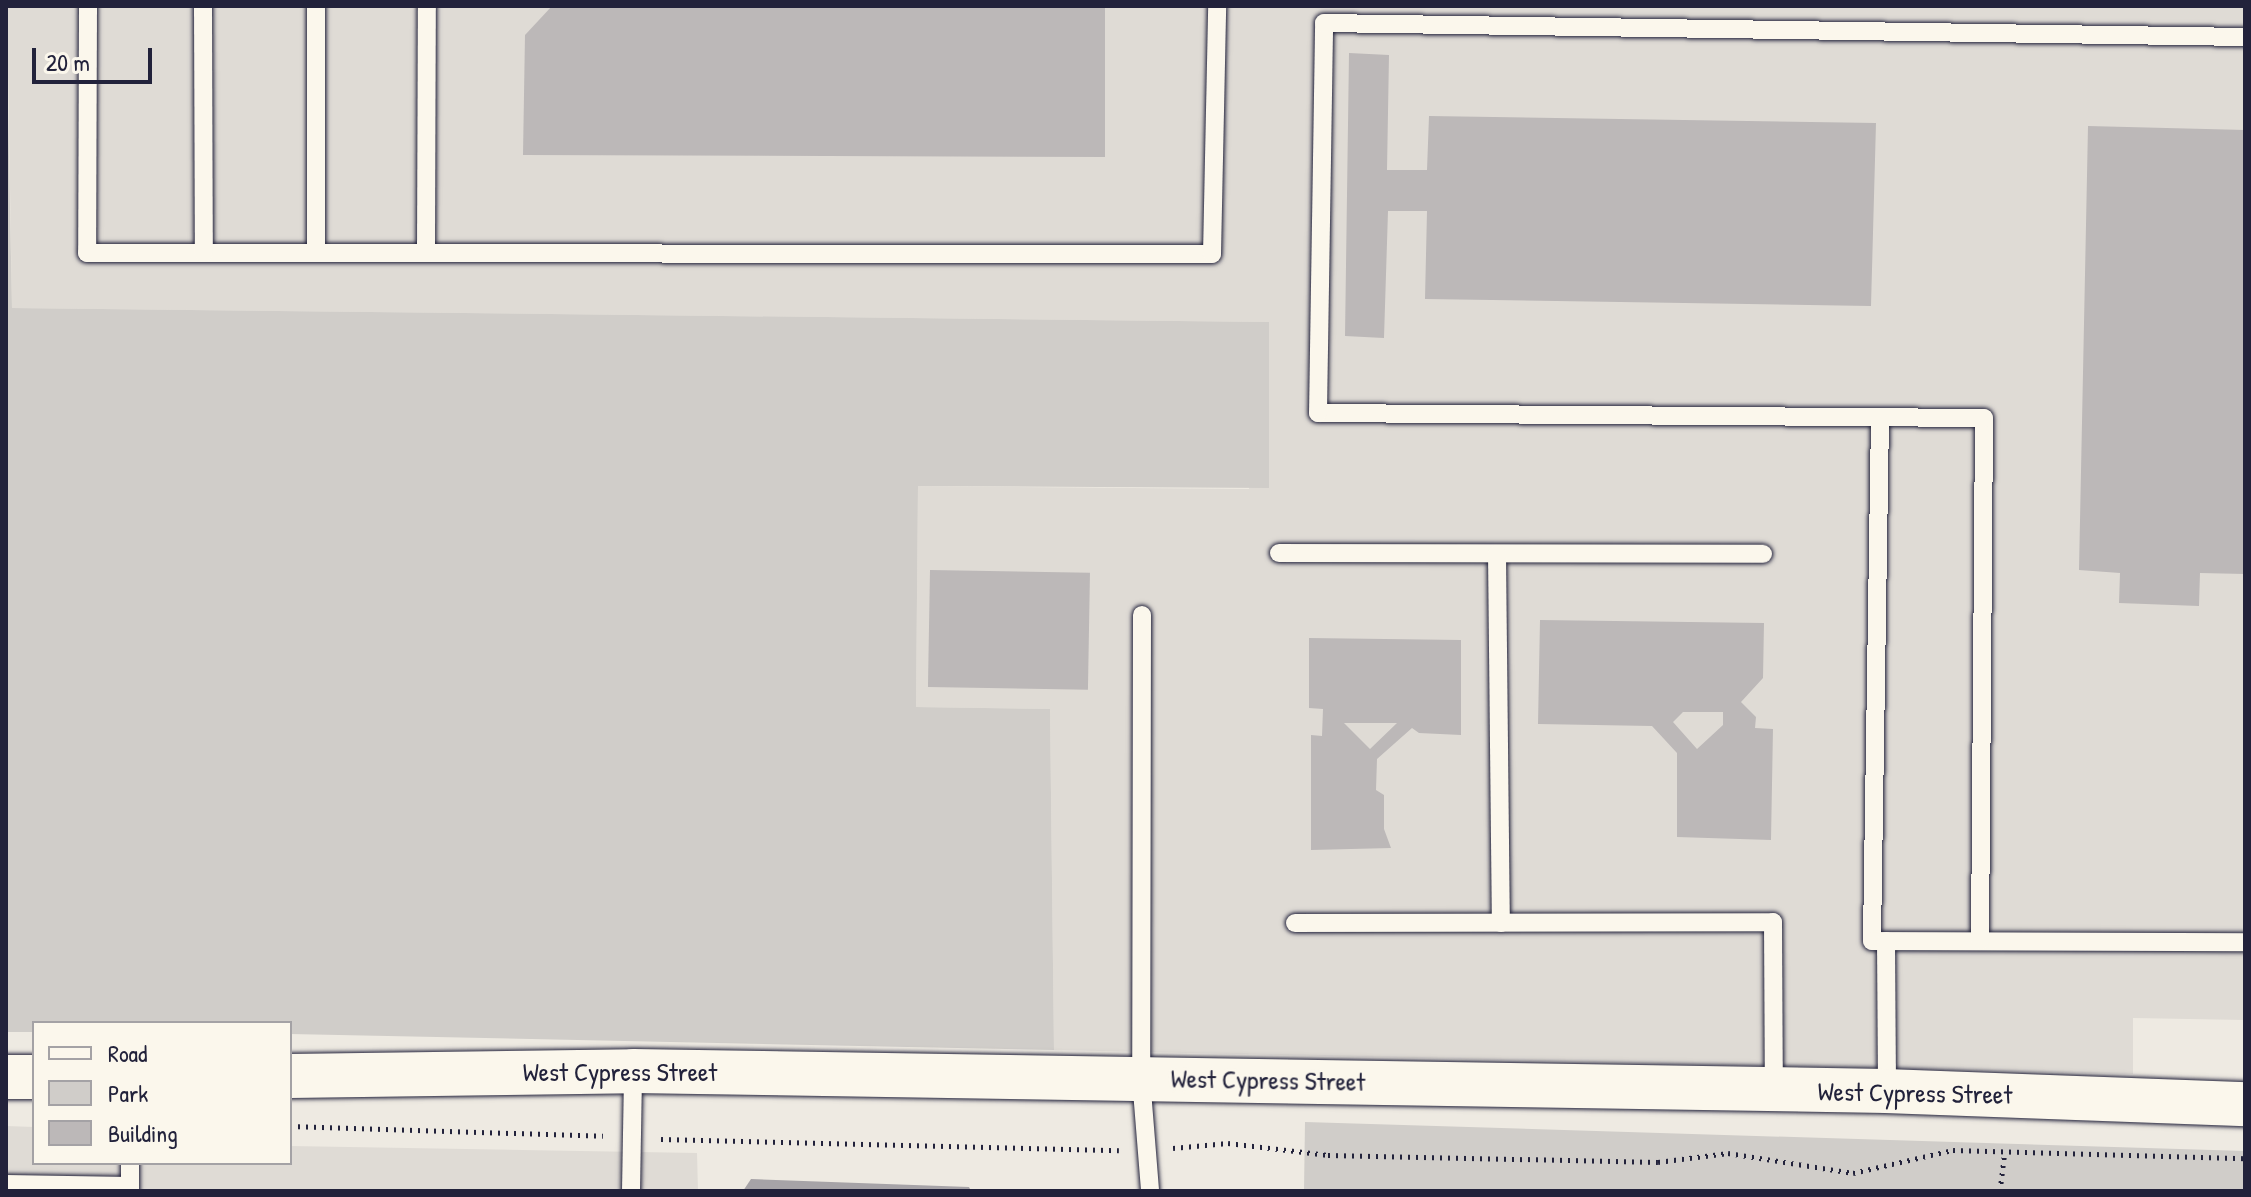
<!DOCTYPE html>
<style>
body{margin:0}
#map{position:relative;width:2251px;height:1197px;overflow:hidden;background:#eeeae2;font-family:"Patrick Hand",sans-serif}
div>[style]{position:absolute}
.built>*{inset:0;background:#dfdbd5}
.green>*{inset:0;background:#d0cdc9}
.water>*{inset:0;background:#a6a3a7}
.building>*{inset:0;background:#bcb8b8;transform-origin:0 0}
.path>*{height:5px;margin-top:-2.5px;transform-origin:0;background:repeating-linear-gradient(90deg,#22223b 0 2px,transparent 0 8px)}
.roads{filter:drop-shadow(0 0 2px #22223b) drop-shadow(0 0 2px #22223b)}
.service>*{height:18px;margin:-9px;padding:0 9px;transform-origin:9px;border-radius:9px;background:#fbf7ec}
.tertiary>*{height:44px;margin:-22px;padding:0 22px;transform-origin:22px;border-radius:22px;background:#fbf7ec}
span{translate:-50% -50%;white-space:nowrap;text-align:center;line-height:1.15;-webkit-text-stroke:6px #fbf7ec;paint-order:stroke}
.street-label{font-size:26px;color:#22223b}
.frame{position:absolute;inset:0;border:8px solid #22223b;pointer-events:none}
.legend{position:absolute;left:32px;top:1021px;width:260px;height:144px;box-sizing:border-box;background:#fbf7ec;border:2px solid #a4a2a5;margin:0;padding:10px 14px;list-style:none;font-size:24px;color:#22223b}
.legend li{display:flex;align-items:center;gap:16px;height:40px}
.legend b{width:40px;border:2px solid #a4a2a5}
.scale{position:absolute;left:32px;top:48px;width:120px;height:36px;box-sizing:border-box;border:4px solid #22223b;border-top:0;padding-left:10px;font-size:24px;line-height:28px;white-space:nowrap;color:#22223b;-webkit-text-stroke:6px #fbf7ec;paint-order:stroke}
</style>
<div id="map">
<div class="built">
<i style="clip-path:polygon(7px 6px,2245px 6px,2245px 1020px,2133px 1018px,2133px 1074px,1054px 1050px,1050px 709px,916px 707px,918px 486px,1249px 489px,1269px 322px,12px 308px)"></i>
<i style="clip-path:polygon(6px 1126px,34px 1127px,34px 1163px,290px 1163px,290px 1146px,697px 1153px,698px 1191px,6px 1191px)"></i>
</div>
<div class="green">
<i style="clip-path:polygon(6px 6px,12px 308px,1269px 322px,1269px 488px,918px 486px,916px 707px,1050px 709px,1054px 1050px,290px 1034px,290px 1023px,34px 1023px,34px 1032px,6px 1032px)"></i>
<i style="clip-path:polygon(1305px 1122px,2245px 1151px,2245px 1191px,1304px 1191px)"></i>
</div>
<div class="water">
<i style="clip-path:polygon(751px 1179px,969px 1187px,971px 1191px,743px 1191px)"></i>
</div>
<div class="building">
<i style="clip-path:polygon(552px 6px,1105px 6px,1105px 157px,523px 155px,525px 35px)"></i>
<i style="clip-path:polygon(1349px 53px,1389px 55px,1387px 170px,1427px 170px,1429px 116px,1876px 123px,1871px 306px,1425px 299px,1427px 211px,1388px 211px,1384px 338px,1345px 336px)"></i>
<i style="clip-path:polygon(2088px 126px,2245px 130px,2245px 574px,2200px 573px,2199px 606px,2119px 603px,2120px 573px,2079px 570px)"></i>
<i style="left:930px;top:570px;width:160px;height:117px;rotate:1deg"></i>
<i style="clip-path:polygon(evenodd,1540px 620px,1764px 623px,1763px 678px,1741px 702px,1756px 717px,1755px 728px,1773px 729px,1771px 840px,1677px 837px,1677px 753px,1652px 726px,1538px 724px,1540px 620px,1683px 712px,1723px 712px,1723px 725px,1697px 749px,1673px 722px,1683px 712px)"></i>
<i style="clip-path:polygon(evenodd,1309px 638px,1461px 640px,1461px 735px,1419px 733px,1412px 728px,1377px 759px,1376px 790px,1384px 795px,1384px 829px,1391px 848px,1311px 850px,1311px 735px,1322px 736px,1323px 709px,1309px 708px,1309px 638px,1344px 723px,1397px 723px,1370px 749px,1344px 723px)"></i>
</div>
<div class="path">
<i style="left:290px;top:1126px;width:313px;rotate:1.8deg"></i>
<i style="left:661px;top:1139px;width:458px;rotate:1.4deg"></i>
<i style="left:1173px;top:1148px;width:55px;rotate:-5.2deg"></i>
<i style="left:1228px;top:1143px;width:101px;rotate:6.8deg"></i>
<i style="left:1328px;top:1155px;width:330px;rotate:1.2deg"></i>
<i style="left:1658px;top:1162px;width:71px;rotate:-7.3deg"></i>
<i style="left:1728px;top:1153px;width:127px;rotate:9.1deg"></i>
<i style="left:1853px;top:1173px;width:103px;rotate:-13deg"></i>
<i style="left:1953px;top:1150px;width:292px;rotate:1.6deg"></i>
<i style="left:2000px;top:1191px;width:39px;rotate:-83deg"></i>
</div>
<div class="roads">
<div class="service">
<i style="left:88px;top:6px;width:247px;rotate:90.2deg"></i>
<i style="left:87px;top:253px;width:1125px;rotate:0.05deg"></i>
<i style="left:1212px;top:254px;width:248px;rotate:-88.8deg"></i>
<i style="left:203px;top:6px;width:247px;rotate:89.8deg"></i>
<i style="left:316px;top:6px;width:247px;rotate:90deg"></i>
<i style="left:426px;top:253px;width:247px;rotate:-89.8deg"></i>
<i style="left:1880px;top:418px;width:523px;rotate:90.88deg"></i>
<i style="left:1872px;top:941px;width:373px;rotate:0.2deg"></i>
<i style="left:1279px;top:553px;width:484px;rotate:0.1deg"></i>
<i style="left:1497px;top:554px;width:369px;rotate:89.4deg"></i>
<i style="left:1142px;top:615px;width:463px;rotate:90.1deg"></i>
<i style="left:1141px;top:1078px;width:113px;rotate:85.4deg"></i>
<i style="left:1295px;top:923px;width:478px;rotate:-0.1deg"></i>
<i style="left:1773px;top:922px;width:169px;rotate:89.7deg"></i>
<i style="left:1886px;top:941px;width:149px;rotate:89.6deg"></i>
<i style="left:1980px;top:941px;width:523px;rotate:-89.56deg"></i>
<i style="left:1984px;top:418px;width:666px;rotate:-179.57deg"></i>
<i style="left:1318px;top:413px;width:390px;rotate:-89.1deg"></i>
<i style="left:1324px;top:23px;width:921px;rotate:0.87deg"></i>
<i style="left:6px;top:1184px;width:124px;rotate:0.9deg"></i>
<i style="left:130px;top:1191px;width:28px;rotate:-90deg"></i>
<i style="left:631px;top:1191px;width:120px;rotate:-89deg"></i>
</div>
<div class="tertiary">
<i style="left:290px;top:1076px;width:343px;rotate:-0.8deg"></i>
<i style="left:633px;top:1071px;width:1254px;rotate:0.91deg"></i>
<i style="left:1887px;top:1091px;width:358px;rotate:2.1deg"></i>
<i style="left:6px;top:1077px;width:28px"></i>
</div>
</div>
<div class="street-label">
<span style="left:620px;top:1072px">West Cypress Street</span>
<span style="left:1268px;top:1080px;rotate:1deg">West Cypress Street</span>
<span style="left:1915px;top:1093px;rotate:1deg">West Cypress Street</span>
</div>
<div class="frame"></div>
<ul class="legend">
<li><b style="height:10px;background:#fbf7ec"></b>Road</li>
<li><b style="height:22px;background:#d0cdc9"></b>Park</li>
<li><b style="height:22px;background:#bcb8b8"></b>Building</li>
</ul>
<div class="scale">20 m</div>
</div>
